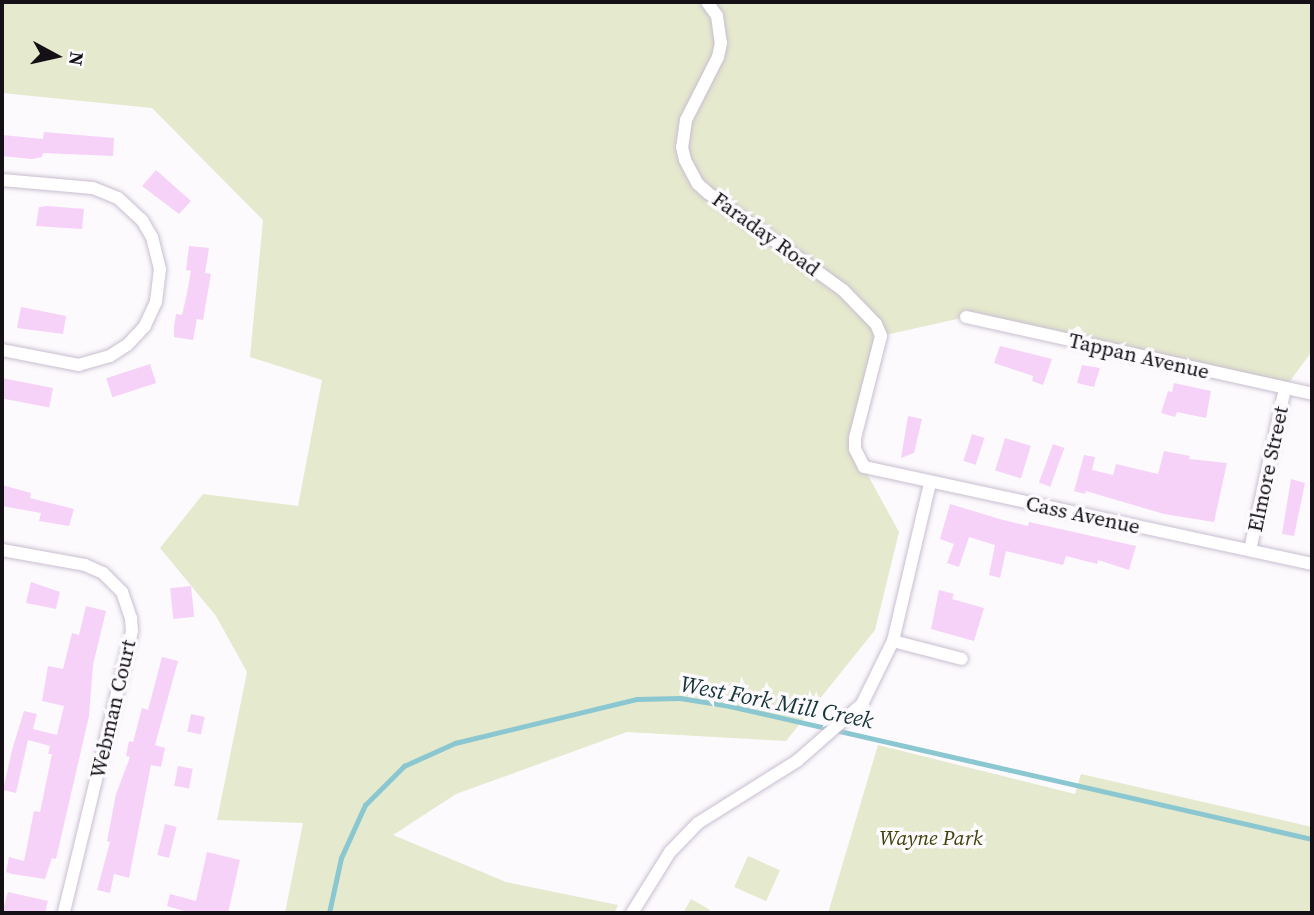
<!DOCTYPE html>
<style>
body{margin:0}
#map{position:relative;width:1314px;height:915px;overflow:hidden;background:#fcfafd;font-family:"Source Serif 4",serif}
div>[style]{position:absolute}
.green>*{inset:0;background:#e5e9cd;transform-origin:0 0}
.stream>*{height:4.5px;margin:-2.25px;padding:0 2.25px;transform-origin:2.25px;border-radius:2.25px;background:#8ac7d0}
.building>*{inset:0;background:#f6d2f8;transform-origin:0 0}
.roads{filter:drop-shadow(0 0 2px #c9bed0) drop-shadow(0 0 2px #c9bed0)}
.street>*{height:12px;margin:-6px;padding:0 6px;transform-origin:6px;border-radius:6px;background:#fff}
span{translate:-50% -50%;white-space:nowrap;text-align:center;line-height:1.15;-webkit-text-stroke:7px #fcfafd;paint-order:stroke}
.street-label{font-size:21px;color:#141016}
.park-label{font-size:21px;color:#3e4209;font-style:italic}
.water-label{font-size:23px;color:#163539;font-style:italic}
.frame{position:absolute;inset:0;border:4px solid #141016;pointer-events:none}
.north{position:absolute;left:21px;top:21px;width:70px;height:70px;-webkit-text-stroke:5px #fcfafd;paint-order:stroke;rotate:98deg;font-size:19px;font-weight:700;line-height:28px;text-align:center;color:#141016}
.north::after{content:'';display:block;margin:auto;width:24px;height:32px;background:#141016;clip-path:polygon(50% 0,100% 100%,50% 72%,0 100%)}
</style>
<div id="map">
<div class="green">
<i style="clip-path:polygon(2px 2px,1312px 2px,1312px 351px,1285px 388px,966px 317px,881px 336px,861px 424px,859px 459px,899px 532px,875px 630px,786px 741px,627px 732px,456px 794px,393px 835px,506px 882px,618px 905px,614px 913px,285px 913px,303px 823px,217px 820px,247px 672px,216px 616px,160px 548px,203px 494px,298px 506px,322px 380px,250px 357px,263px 220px,152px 108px,2px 93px)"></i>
<i style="clip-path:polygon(878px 745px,1075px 794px,1081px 774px,1312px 827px,1312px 913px,828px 913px)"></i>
<i style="left:748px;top:856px;width:35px;height:34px;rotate:24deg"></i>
<i style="clip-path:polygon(691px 899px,710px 910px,708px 913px,683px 913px)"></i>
</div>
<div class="stream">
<i style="left:329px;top:913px;width:56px;rotate:-77.7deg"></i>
<i style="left:341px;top:858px;width:58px;rotate:-65.6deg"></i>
<i style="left:365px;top:805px;width:55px;rotate:-45deg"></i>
<i style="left:404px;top:766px;width:56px;rotate:-24.3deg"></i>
<i style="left:455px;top:743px;width:187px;rotate:-13.6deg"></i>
<i style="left:637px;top:699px;width:43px;rotate:-1.3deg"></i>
<i style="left:680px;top:698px;width:51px;rotate:9.1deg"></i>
<i style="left:730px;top:706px;width:597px;rotate:12.87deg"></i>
</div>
<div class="building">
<i style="clip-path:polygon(44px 132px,114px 138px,113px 156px,43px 153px,42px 157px,32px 159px,2px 156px,2px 135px,43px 139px)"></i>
<i style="clip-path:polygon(156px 170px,191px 201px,179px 214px,142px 186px)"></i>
<i style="clip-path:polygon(48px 206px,84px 209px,82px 229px,36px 226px,39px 207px)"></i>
<i style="clip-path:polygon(189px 246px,209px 248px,205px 273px,211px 274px,203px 320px,197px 319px,193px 340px,174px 337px,174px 327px,176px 314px,182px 315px,187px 293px,191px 271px,186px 270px)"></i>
<i style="clip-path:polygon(21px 307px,66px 316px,63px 334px,17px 328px)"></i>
<i style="clip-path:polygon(1000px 346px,1052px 359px,1043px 385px,1032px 381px,1033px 376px,994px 363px)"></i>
<i style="left:150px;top:364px;width:20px;height:46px;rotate:72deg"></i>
<i style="clip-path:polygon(1082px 365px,1100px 368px,1094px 387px,1077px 383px)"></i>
<i style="left:2px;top:378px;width:52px;height:20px;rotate:11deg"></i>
<i style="clip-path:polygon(1174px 383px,1211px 391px,1206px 418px,1177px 412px,1175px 417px,1161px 413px,1168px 391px,1172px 392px)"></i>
<i style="clip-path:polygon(908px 416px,922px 419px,914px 453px,901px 458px)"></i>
<i style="left:972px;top:434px;width:13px;height:28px;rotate:18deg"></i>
<i style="left:1005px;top:438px;width:27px;height:34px;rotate:17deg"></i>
<i style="left:1053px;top:444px;width:12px;height:41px;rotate:20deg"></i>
<i style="clip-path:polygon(1164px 451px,1190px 456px,1189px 459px,1227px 463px,1214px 522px,1164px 514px,1086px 491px,1085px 494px,1074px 491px,1084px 455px,1095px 457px,1092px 470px,1113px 475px,1116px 464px,1158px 474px)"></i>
<i style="clip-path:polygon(1291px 479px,1305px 483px,1294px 536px,1282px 534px)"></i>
<i style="clip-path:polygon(2px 485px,31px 493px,30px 498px,74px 509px,69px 526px,39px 521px,41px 513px,2px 506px)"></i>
<i style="clip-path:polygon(950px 504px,1003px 520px,1028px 526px,1029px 522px,1136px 546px,1129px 570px,1098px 560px,1097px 564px,1066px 556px,1063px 565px,1006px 551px,1000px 578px,989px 575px,995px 545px,969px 537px,959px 567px,947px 563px,954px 544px,940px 539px)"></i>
<i style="clip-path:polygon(31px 582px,60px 592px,56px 609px,26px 603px)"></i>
<i style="left:191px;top:586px;width:31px;height:21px;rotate:84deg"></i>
<i style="clip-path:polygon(939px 590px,954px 594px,952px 599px,984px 608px,974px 641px,931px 629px)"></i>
<i style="clip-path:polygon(86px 606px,106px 611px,93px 665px,89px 716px,56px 859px,52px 858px,45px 879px,12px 874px,6px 872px,9px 857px,24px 861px,34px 811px,40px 812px,52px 754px,48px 754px,50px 746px,28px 740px,16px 793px,3px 790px,12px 750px,24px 711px,37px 714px,33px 729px,57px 735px,64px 706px,42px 701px,48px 666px,63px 669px,72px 633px,79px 635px)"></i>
<i style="clip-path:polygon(162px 657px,178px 661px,155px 745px,165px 748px,161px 767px,151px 765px,129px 878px,114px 874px,110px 893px,97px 890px,110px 842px,107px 841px,116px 794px,130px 757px,126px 756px,129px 741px,133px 742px,142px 708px,148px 710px)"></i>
<i style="left:191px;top:714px;width:14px;height:18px;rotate:12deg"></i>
<i style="left:178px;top:766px;width:15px;height:20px;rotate:11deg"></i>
<i style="left:165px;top:824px;width:12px;height:32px;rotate:14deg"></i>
<i style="clip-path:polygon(207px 852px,240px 860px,228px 913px,191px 913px,167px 906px,170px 894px,196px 901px)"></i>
<i style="clip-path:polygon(8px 892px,48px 901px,45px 913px,2px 913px)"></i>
</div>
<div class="roads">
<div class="street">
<i style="left:707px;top:2px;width:17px;rotate:54deg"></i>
<i style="left:717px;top:16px;width:27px;rotate:82deg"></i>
<i style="left:721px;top:43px;width:14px;rotate:102deg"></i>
<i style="left:718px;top:57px;width:71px;rotate:116.9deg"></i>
<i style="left:686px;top:120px;width:27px;rotate:98deg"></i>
<i style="left:682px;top:147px;width:13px;rotate:77deg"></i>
<i style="left:685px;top:160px;width:27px;rotate:62deg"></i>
<i style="left:698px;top:184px;width:13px;rotate:42deg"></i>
<i style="left:708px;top:193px;width:166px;rotate:35.7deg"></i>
<i style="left:843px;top:290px;width:47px;rotate:45.9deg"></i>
<i style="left:876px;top:324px;width:13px;rotate:67deg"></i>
<i style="left:881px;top:336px;width:105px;rotate:104.3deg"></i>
<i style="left:855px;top:438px;width:11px;rotate:90deg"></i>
<i style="left:855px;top:449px;width:20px;rotate:63deg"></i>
<i style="left:864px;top:467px;width:458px;rotate:12.2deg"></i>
<i style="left:2px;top:180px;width:91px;rotate:5deg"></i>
<i style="left:93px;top:188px;width:27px;rotate:22deg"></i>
<i style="left:118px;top:198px;width:33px;rotate:43deg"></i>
<i style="left:142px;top:220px;width:20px;rotate:60deg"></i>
<i style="left:152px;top:237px;width:33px;rotate:76deg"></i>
<i style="left:160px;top:269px;width:33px;rotate:97deg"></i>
<i style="left:156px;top:302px;width:26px;rotate:115deg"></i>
<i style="left:145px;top:326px;width:26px;rotate:133deg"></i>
<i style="left:127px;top:345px;width:20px;rotate:147deg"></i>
<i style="left:110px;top:356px;width:32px;rotate:164deg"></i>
<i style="left:79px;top:365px;width:78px;rotate:-169deg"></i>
<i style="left:966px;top:317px;width:354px;rotate:12.5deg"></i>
<i style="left:2px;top:550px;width:84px;rotate:10.2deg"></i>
<i style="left:85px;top:565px;width:20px;rotate:24deg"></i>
<i style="left:103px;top:573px;width:27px;rotate:45deg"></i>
<i style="left:122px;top:592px;width:28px;rotate:71deg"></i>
<i style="left:131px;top:618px;width:13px;rotate:86deg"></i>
<i style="left:132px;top:631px;width:290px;rotate:103.6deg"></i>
<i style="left:1250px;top:550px;width:166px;rotate:-77.8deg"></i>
<i style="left:893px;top:641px;width:71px;rotate:14.6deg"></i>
<i style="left:632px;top:913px;width:72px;rotate:-58.1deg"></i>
<i style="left:670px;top:852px;width:40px;rotate:-46deg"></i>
<i style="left:698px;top:823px;width:117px;rotate:-32.1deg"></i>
<i style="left:797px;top:761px;width:86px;rotate:-41.2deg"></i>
<i style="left:862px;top:704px;width:70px;rotate:-63.8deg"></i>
<i style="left:893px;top:641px;width:162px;rotate:-76.8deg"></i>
</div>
</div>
<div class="street-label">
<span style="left:766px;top:234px;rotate:36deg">Faraday Road</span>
<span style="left:1139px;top:356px;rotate:13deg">Tappan Avenue</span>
<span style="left:1268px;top:469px;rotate:-78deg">Elmore Street</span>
<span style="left:1083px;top:515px;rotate:12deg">Cass Avenue</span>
<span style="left:113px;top:709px;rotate:-77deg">Webman Court</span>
</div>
<div class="park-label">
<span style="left:931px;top:838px">Wayne Park</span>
</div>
<div class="water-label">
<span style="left:777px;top:702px;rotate:11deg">West Fork Mill Creek</span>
</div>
<div class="frame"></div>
<div class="north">N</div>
</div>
